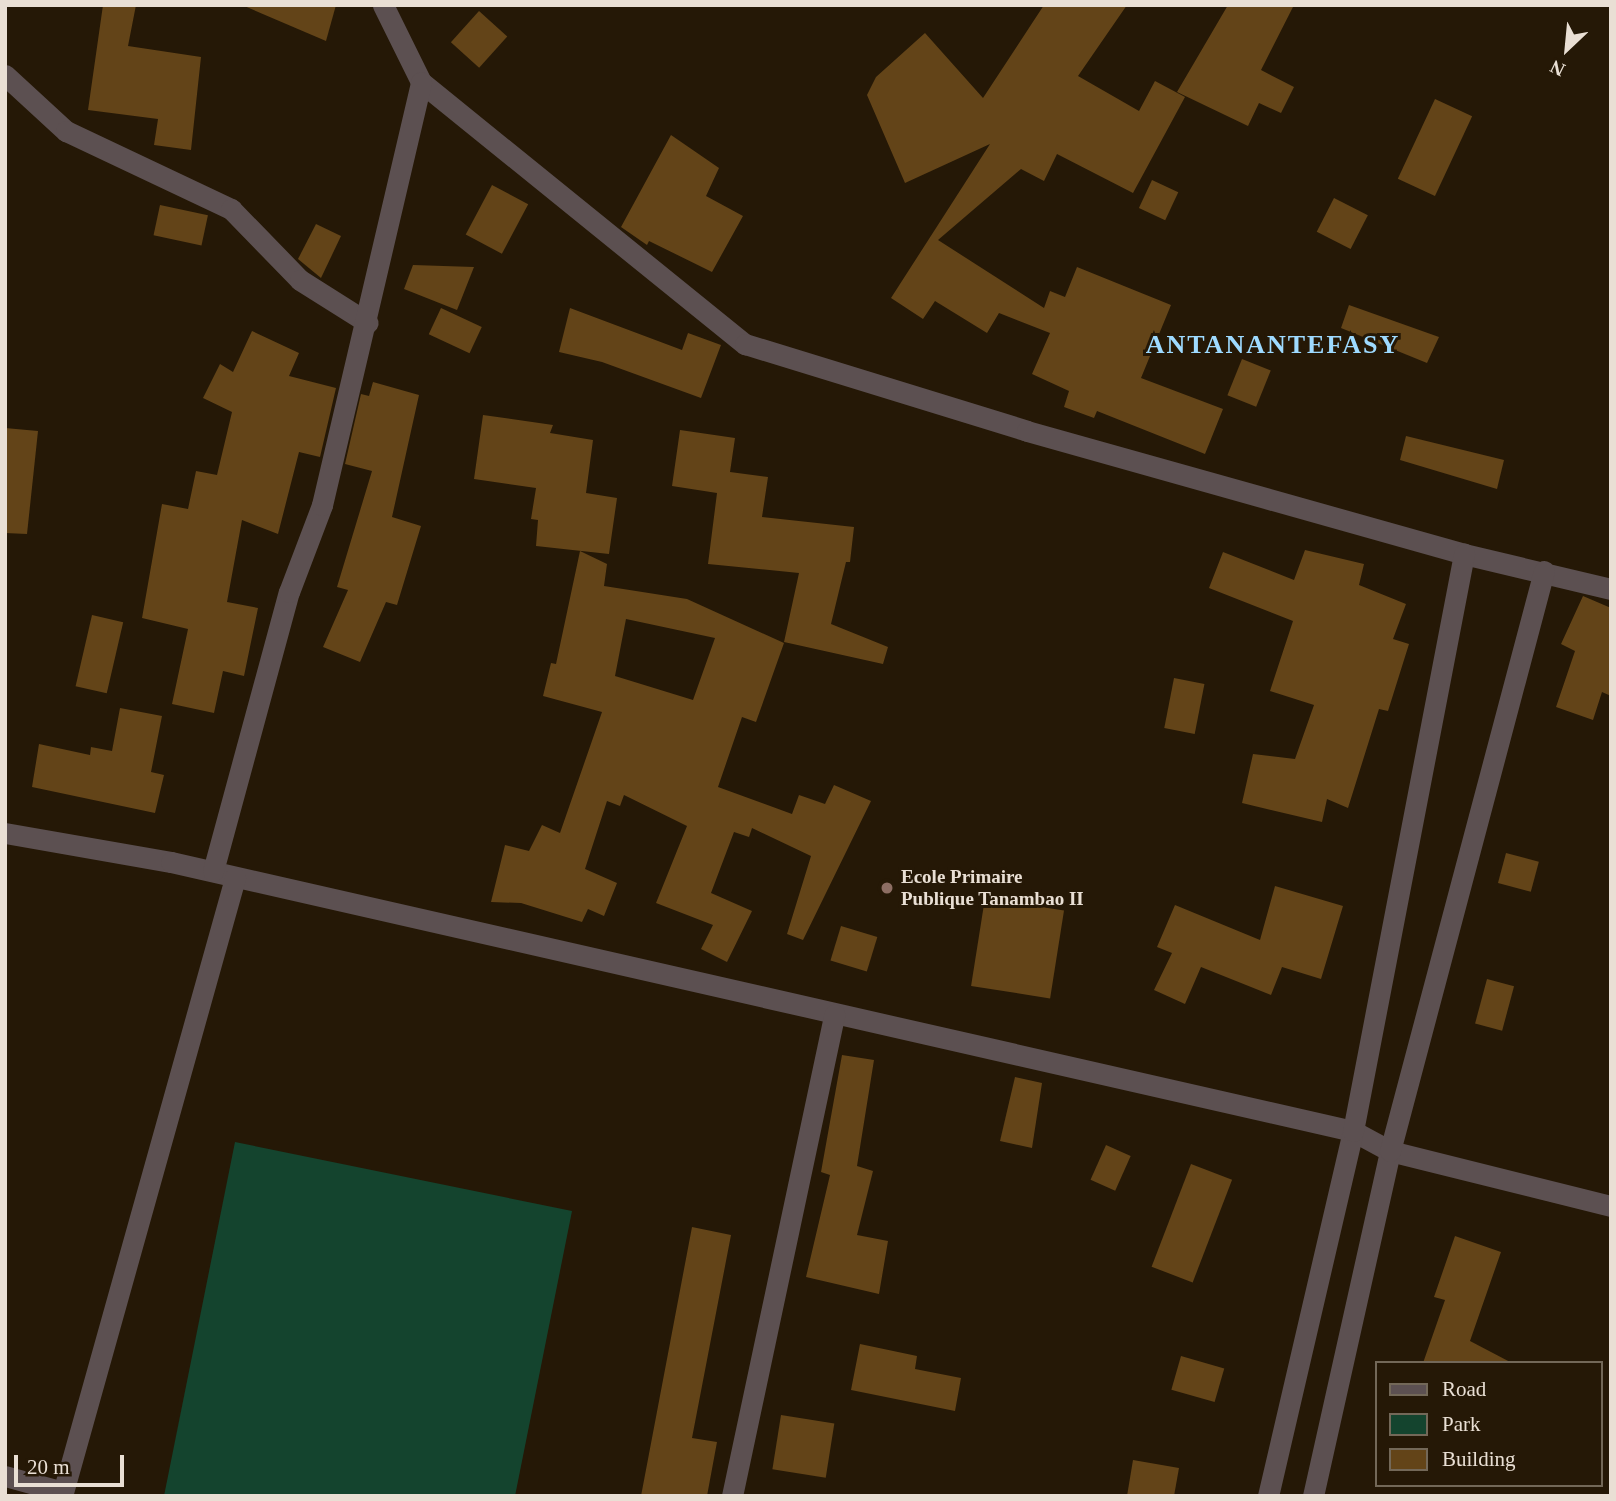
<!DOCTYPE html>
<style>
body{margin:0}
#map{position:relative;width:1616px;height:1501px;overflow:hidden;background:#251806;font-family:"Times New Roman",serif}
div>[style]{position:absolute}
.green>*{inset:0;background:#14442e}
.building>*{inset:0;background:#634418;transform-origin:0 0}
.street>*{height:21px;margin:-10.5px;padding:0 10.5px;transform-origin:10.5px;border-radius:10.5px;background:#5c5051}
.dots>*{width:19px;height:19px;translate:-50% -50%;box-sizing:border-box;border:4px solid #251806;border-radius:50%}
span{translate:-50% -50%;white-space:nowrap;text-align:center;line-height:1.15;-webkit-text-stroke:6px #251806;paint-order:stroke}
.poi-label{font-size:19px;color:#e9dfd4;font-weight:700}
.left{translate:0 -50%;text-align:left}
.district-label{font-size:26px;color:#9edaff;font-weight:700;letter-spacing:2px}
.frame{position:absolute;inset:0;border:7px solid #e9dfd4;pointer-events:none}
.legend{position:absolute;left:1375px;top:1361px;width:228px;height:126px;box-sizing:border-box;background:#251806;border:2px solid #736858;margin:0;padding:9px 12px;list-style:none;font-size:21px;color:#e9dfd4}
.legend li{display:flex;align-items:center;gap:14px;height:35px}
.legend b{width:35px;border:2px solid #736858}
.north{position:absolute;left:1532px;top:14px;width:70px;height:70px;-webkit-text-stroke:5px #251806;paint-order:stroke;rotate:206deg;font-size:19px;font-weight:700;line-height:28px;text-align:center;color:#e9dfd4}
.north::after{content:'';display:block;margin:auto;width:24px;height:32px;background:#e9dfd4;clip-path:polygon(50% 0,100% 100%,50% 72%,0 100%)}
.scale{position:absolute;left:14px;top:1455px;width:110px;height:32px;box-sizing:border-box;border:4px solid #e9dfd4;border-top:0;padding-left:9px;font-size:21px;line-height:24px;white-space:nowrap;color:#e9dfd4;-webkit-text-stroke:5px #251806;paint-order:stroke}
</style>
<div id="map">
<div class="green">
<i style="clip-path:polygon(235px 1142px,572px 1211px,515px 1496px,164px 1496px)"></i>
</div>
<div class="building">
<i style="clip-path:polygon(103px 5px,136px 5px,128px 46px,201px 57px,191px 150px,154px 145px,158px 119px,88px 110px)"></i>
<i style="clip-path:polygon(242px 5px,336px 5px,326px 41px)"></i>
<i style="clip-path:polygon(1044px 5px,1127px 5px,1078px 76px,1139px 111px,1155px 81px,1185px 97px,1133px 193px,1057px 154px,1044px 181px,1021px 169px,938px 240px,1044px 308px,1050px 291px,1065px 297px,1077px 267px,1171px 305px,1141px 378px,1223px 409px,1205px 454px,1097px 411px,1094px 418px,1064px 407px,1069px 391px,1032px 374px,1050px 333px,999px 313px,987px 333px,935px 301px,923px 319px,891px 298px,990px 144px,905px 183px,867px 95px,876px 77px,925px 33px,983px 98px)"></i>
<i style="clip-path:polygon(1228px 5px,1294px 5px,1261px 70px,1294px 87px,1281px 113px,1259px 103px,1248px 126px,1177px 92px)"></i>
<i style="left:479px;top:11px;width:38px;height:42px;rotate:42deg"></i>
<i style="left:1435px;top:99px;width:41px;height:88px;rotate:25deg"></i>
<i style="clip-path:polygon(671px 135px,719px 168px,706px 196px,743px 216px,712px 272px,649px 241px,647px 245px,621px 227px)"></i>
<i style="left:1152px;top:180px;width:29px;height:31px;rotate:25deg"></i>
<i style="left:492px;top:185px;width:41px;height:56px;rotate:28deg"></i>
<i style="left:1334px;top:198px;width:38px;height:38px;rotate:27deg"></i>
<i style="left:160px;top:205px;width:49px;height:31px;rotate:12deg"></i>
<i style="clip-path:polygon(316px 224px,341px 236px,321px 278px,298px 259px)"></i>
<i style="clip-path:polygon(413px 265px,474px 267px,457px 310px,404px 289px)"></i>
<i style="clip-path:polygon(1349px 305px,1439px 337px,1427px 363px,1341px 328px)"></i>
<i style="left:441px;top:308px;width:45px;height:29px;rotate:25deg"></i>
<i style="clip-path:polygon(570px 308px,682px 350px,688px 333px,721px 345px,701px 398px,602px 362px,559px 352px)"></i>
<i style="clip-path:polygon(252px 331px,299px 353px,289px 376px,336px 388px,320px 457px,299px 452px,278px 534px,242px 520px,227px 602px,258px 608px,244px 676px,223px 671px,214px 713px,172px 704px,188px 629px,142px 618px,162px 504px,188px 509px,196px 471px,217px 475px,232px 412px,203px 398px,220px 364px,233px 372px)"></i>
<i style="left:1242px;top:359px;width:31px;height:39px;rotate:22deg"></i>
<i style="clip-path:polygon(373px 382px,419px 395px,392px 517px,421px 526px,397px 605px,386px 602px,360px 662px,323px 647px,348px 590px,337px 587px,372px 471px,345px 464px,361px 394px,369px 396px)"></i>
<i style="clip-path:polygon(483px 415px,553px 425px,550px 433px,593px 440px,586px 493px,617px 498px,609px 554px,536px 546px,538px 520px,531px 519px,536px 488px,474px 479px)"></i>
<i style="clip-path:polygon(5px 428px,38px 431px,27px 534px,5px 533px)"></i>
<i style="clip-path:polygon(680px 430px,735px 438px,730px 472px,768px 477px,762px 517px,854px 527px,850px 562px,846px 562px,831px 624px,888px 647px,883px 664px,784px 642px,799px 573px,708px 564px,717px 493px,672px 486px)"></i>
<i style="clip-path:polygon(1406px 436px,1504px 460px,1497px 489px,1400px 460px)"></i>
<i style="clip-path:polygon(1305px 550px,1364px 564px,1359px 585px,1406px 604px,1393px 639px,1409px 644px,1388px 711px,1379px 709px,1348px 808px,1327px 799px,1322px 822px,1242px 803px,1253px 754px,1295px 759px,1314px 705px,1270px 691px,1293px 621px,1209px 588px,1223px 552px,1294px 580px)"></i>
<i style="clip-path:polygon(evenodd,580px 551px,607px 564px,604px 586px,687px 599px,784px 643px,756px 722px,742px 717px,718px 787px,792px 814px,799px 795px,825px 804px,834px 785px,871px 801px,803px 940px,787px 934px,811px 856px,752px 828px,749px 837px,734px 832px,711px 893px,752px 911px,727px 962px,701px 949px,713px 925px,656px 903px,687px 826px,624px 795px,620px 806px,607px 801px,585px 869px,617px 883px,604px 916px,588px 909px,582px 922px,521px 903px,491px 902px,505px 845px,529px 851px,542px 825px,560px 833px,602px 712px,543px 696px,551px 663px,556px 664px,580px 551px,626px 619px,715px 638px,693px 700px,615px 676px,626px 619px)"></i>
<i style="clip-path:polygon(1583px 596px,1611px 608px,1611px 696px,1602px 692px,1593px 720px,1556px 707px,1575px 651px,1561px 644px)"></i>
<i style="left:92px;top:615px;width:32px;height:73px;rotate:13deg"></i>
<i style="left:1174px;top:678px;width:31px;height:51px;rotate:11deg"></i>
<i style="clip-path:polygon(120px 708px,162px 716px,151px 772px,164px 775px,155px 813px,32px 787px,39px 744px,90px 755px,91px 747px,112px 751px)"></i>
<i style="left:1506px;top:853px;width:34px;height:31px;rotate:15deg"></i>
<i style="clip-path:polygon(1275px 886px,1343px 906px,1321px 979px,1282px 967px,1271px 995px,1201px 967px,1185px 1004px,1154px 990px,1172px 953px,1157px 947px,1175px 905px,1260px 940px)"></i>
<i style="left:985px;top:898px;width:80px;height:89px;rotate:9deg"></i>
<i style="left:841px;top:926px;width:38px;height:36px;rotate:17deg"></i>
<i style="left:1487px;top:979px;width:28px;height:46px;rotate:15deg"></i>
<i style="clip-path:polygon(842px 1055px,874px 1060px,857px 1166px,873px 1171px,857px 1235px,888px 1241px,879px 1294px,806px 1277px,830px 1175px,821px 1172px)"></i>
<i style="clip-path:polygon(1015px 1077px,1042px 1083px,1032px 1148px,1000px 1141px)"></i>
<i style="left:1106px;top:1145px;width:27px;height:38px;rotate:24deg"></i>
<i style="left:1191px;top:1164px;width:44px;height:110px;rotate:21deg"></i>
<i style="clip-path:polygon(692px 1227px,731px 1235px,692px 1438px,717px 1442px,707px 1496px,641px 1496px)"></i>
<i style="clip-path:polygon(1455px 1236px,1501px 1252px,1470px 1341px,1512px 1363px,1423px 1363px,1445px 1300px,1434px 1297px)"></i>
<i style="clip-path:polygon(860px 1344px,917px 1356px,915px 1369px,961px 1378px,955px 1411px,851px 1390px)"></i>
<i style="left:1181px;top:1356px;width:45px;height:35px;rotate:16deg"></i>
<i style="left:781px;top:1415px;width:54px;height:55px;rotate:9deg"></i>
<i style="clip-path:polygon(1133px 1460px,1179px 1468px,1174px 1496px,1127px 1496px)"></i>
</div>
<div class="street">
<i style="left:383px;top:5px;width:86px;rotate:63.7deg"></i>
<i style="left:421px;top:82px;width:417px;rotate:39deg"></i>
<i style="left:745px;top:344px;width:295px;rotate:17.1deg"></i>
<i style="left:1027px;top:431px;width:454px;rotate:15.7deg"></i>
<i style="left:1464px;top:554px;width:151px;rotate:13.4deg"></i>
<i style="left:5px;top:75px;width:83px;rotate:42.6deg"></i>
<i style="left:66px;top:131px;width:183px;rotate:25.3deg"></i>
<i style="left:231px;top:209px;width:99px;rotate:45.8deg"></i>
<i style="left:300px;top:280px;width:80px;rotate:32.3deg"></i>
<i style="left:5px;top:833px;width:169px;rotate:9.9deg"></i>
<i style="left:171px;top:862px;width:1212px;rotate:12.82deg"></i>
<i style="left:1353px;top:1131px;width:42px;rotate:28.4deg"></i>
<i style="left:1390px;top:1151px;width:228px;rotate:14deg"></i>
<i style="left:213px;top:871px;width:289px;rotate:-74.8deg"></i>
<i style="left:289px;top:592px;width:93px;rotate:-69.2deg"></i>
<i style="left:322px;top:505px;width:434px;rotate:-76.8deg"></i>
<i style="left:5px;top:1476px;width:60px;rotate:15.4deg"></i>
<i style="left:62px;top:1496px;width:642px;rotate:-74.36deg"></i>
<i style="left:732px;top:1496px;width:492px;rotate:-78deg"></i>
<i style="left:1268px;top:1496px;width:375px;rotate:-76.9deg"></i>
<i style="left:1353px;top:1131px;width:588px;rotate:-79.11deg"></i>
<i style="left:1313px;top:1496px;width:353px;rotate:-77.4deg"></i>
<i style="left:1390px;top:1151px;width:600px;rotate:-75.13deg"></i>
</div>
<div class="dots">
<i style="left:887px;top:888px;background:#8d6e63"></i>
</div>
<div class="poi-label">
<span class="left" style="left:901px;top:888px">Ecole Primaire<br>Publique Tanambao II</span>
</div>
<div class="district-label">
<span style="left:1273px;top:345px">ANTANANTEFASY</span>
</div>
<div class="frame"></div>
<ul class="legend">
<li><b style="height:9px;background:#5c5051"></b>Road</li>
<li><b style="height:19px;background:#14442e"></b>Park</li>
<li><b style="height:19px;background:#634418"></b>Building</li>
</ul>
<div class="north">N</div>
<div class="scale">20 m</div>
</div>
